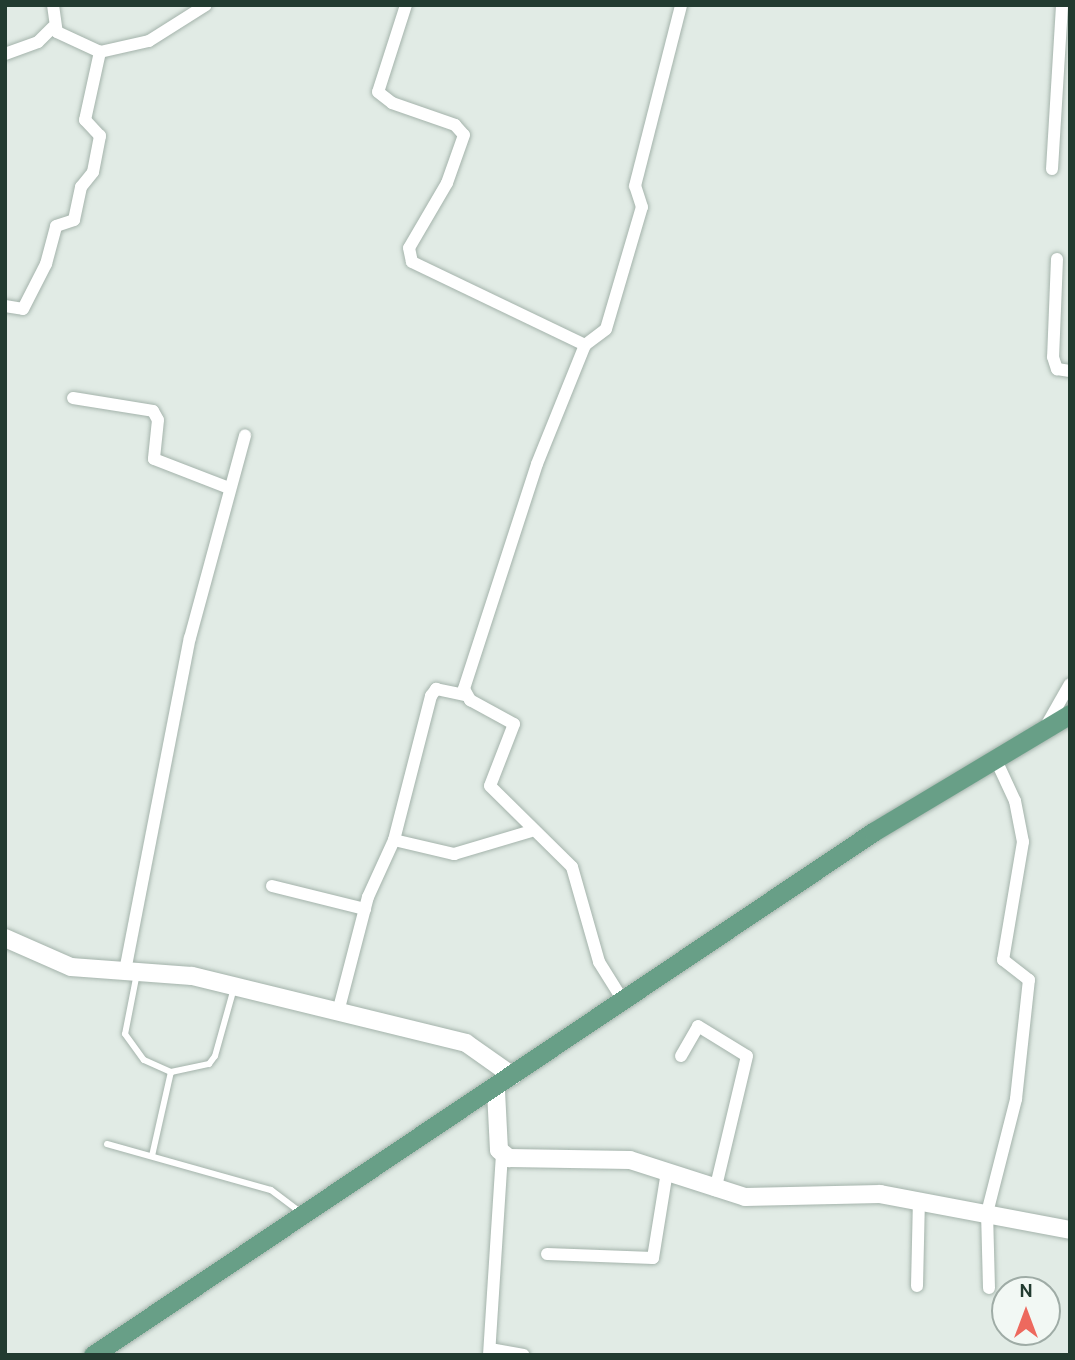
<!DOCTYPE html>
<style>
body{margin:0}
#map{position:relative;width:1075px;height:1360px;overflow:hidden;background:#e1ebe5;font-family:Overpass,sans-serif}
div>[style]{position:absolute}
.roads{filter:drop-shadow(0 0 2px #a4b3ab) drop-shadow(0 0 2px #a4b3ab)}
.lane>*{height:6px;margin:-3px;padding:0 3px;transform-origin:3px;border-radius:3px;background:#fff}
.street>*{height:12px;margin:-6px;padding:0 6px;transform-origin:6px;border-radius:6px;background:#fff}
.secondary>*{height:18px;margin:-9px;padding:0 9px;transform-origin:9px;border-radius:9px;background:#fff}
.primary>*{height:19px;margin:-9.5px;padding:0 9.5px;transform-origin:9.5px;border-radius:9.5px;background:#689f87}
span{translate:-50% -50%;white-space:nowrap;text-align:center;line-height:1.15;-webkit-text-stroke:5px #f2f8f4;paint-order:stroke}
.frame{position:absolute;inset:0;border:7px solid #223b30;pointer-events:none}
.north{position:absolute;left:991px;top:1276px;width:70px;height:70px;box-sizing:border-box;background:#f2f8f4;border:2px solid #9faca6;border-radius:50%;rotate:0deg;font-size:19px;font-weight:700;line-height:28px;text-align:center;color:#223b30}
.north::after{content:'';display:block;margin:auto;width:24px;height:32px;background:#ed695e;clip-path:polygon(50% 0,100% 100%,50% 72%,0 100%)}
</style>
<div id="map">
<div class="roads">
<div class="lane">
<i style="left:137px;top:973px;width:62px;rotate:101.1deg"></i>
<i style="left:125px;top:1034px;width:32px;rotate:54deg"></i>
<i style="left:144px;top:1060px;width:30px;rotate:24deg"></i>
<i style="left:171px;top:1072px;width:39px;rotate:-12deg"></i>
<i style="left:209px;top:1064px;width:10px;rotate:-53deg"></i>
<i style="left:215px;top:1056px;width:71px;rotate:-74.4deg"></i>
<i style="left:107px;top:1144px;width:170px;rotate:15.7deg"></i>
<i style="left:271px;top:1190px;width:36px;rotate:37deg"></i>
<i style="left:152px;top:1156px;width:86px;rotate:-77.3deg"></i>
</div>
<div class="street">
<i style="left:53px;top:5px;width:27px;rotate:82deg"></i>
<i style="left:57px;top:32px;width:47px;rotate:24.9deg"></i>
<i style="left:406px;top:5px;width:91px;rotate:107.8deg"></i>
<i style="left:378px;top:92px;width:18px;rotate:38deg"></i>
<i style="left:392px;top:103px;width:67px;rotate:19.2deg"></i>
<i style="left:455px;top:125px;width:13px;rotate:48deg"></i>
<i style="left:464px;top:135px;width:51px;rotate:109.5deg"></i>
<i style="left:447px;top:183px;width:75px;rotate:120.3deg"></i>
<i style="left:409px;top:248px;width:14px;rotate:78deg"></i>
<i style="left:412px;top:262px;width:192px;rotate:25.6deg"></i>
<i style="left:585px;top:345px;width:128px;rotate:112deg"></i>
<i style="left:537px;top:464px;width:237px;rotate:108deg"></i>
<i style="left:464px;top:689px;width:13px;rotate:61deg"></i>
<i style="left:470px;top:700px;width:50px;rotate:28.6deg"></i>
<i style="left:514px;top:724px;width:66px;rotate:111.2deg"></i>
<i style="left:490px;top:786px;width:115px;rotate:44.6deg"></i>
<i style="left:572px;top:867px;width:99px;rotate:74.1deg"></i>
<i style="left:599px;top:962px;width:47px;rotate:58deg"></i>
<i style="left:5px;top:54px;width:35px;rotate:-20deg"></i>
<i style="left:38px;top:42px;width:21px;rotate:-45deg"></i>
<i style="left:1052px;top:169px;width:164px;rotate:-86.5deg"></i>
<i style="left:1057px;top:259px;width:98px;rotate:92.3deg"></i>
<i style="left:1053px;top:357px;width:13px;rotate:72deg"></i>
<i style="left:1057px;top:369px;width:13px;rotate:9deg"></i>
<i style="left:5px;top:306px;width:18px;rotate:9deg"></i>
<i style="left:23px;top:309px;width:51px;rotate:-62.9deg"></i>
<i style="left:46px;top:264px;width:39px;rotate:-75deg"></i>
<i style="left:56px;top:226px;width:19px;rotate:-18deg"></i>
<i style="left:74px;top:220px;width:34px;rotate:-78deg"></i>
<i style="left:81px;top:187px;width:19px;rotate:-51deg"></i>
<i style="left:93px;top:172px;width:37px;rotate:-79deg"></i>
<i style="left:100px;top:136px;width:22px;rotate:-133deg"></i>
<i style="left:85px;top:120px;width:70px;rotate:-77.6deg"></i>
<i style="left:100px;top:52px;width:50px;rotate:-12.7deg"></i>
<i style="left:149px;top:41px;width:67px;rotate:-32.3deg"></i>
<i style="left:585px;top:345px;width:26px;rotate:-37deg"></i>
<i style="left:606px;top:329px;width:127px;rotate:-73.6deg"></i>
<i style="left:642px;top:207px;width:22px;rotate:-108deg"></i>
<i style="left:635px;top:186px;width:187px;rotate:-75.7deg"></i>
<i style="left:73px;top:398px;width:81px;rotate:9.2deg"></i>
<i style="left:153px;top:411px;width:10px;rotate:61deg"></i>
<i style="left:158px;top:420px;width:39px;rotate:96deg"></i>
<i style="left:154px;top:459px;width:80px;rotate:21.1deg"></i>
<i style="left:1046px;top:726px;width:48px;rotate:-60.3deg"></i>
<i style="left:394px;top:840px;width:62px;rotate:13.1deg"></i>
<i style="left:454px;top:854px;width:80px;rotate:-16.6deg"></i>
<i style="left:272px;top:886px;width:96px;rotate:13.9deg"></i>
<i style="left:125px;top:971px;width:339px;rotate:-79deg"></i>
<i style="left:190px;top:638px;width:210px;rotate:-74.8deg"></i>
<i style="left:338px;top:1012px;width:119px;rotate:-75.4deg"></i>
<i style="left:368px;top:897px;width:63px;rotate:-65.5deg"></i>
<i style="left:394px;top:840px;width:149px;rotate:-75.6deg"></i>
<i style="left:431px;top:696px;width:9px;rotate:-54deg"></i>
<i style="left:436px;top:689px;width:30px;rotate:12deg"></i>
<i style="left:681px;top:1056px;width:34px;rotate:-60deg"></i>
<i style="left:698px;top:1026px;width:57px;rotate:31.5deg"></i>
<i style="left:747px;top:1056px;width:138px;rotate:103.4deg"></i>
<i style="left:547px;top:1254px;width:106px;rotate:2.2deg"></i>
<i style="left:653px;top:1258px;width:87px;rotate:-80.8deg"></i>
<i style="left:917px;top:1286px;width:85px;rotate:-88.7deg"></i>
<i style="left:989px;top:1288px;width:75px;rotate:-91.5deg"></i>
<i style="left:987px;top:1213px;width:118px;rotate:-75.7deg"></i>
<i style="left:1016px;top:1099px;width:120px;rotate:-83.8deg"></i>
<i style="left:1029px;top:980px;width:33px;rotate:-142deg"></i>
<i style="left:1003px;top:960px;width:120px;rotate:-80.4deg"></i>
<i style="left:1023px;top:842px;width:42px;rotate:-101deg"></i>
<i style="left:1015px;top:801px;width:47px;rotate:-114.9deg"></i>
<i style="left:490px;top:1349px;width:34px;rotate:10deg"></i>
<i style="left:489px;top:1355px;width:199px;rotate:-86.3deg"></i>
</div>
<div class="secondary">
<i style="left:5px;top:938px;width:72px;rotate:23.7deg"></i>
<i style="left:71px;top:967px;width:121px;rotate:4.3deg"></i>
<i style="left:192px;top:976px;width:282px;rotate:13.7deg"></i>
<i style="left:466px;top:1043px;width:57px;rotate:35.1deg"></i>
<i style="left:496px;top:1091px;width:59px;rotate:87.1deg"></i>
<i style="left:499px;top:1150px;width:13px;rotate:39deg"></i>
<i style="left:509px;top:1158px;width:121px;rotate:0.9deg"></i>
<i style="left:630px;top:1160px;width:121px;rotate:17.8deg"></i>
<i style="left:745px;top:1197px;width:135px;rotate:-1.3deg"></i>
<i style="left:880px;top:1194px;width:193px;rotate:10.7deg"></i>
</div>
<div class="primary">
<i style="left:93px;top:1355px;width:939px;rotate:-33.84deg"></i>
<i style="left:873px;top:832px;width:230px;rotate:-30.9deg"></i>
</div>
</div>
<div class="frame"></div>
<div class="north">N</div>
</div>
